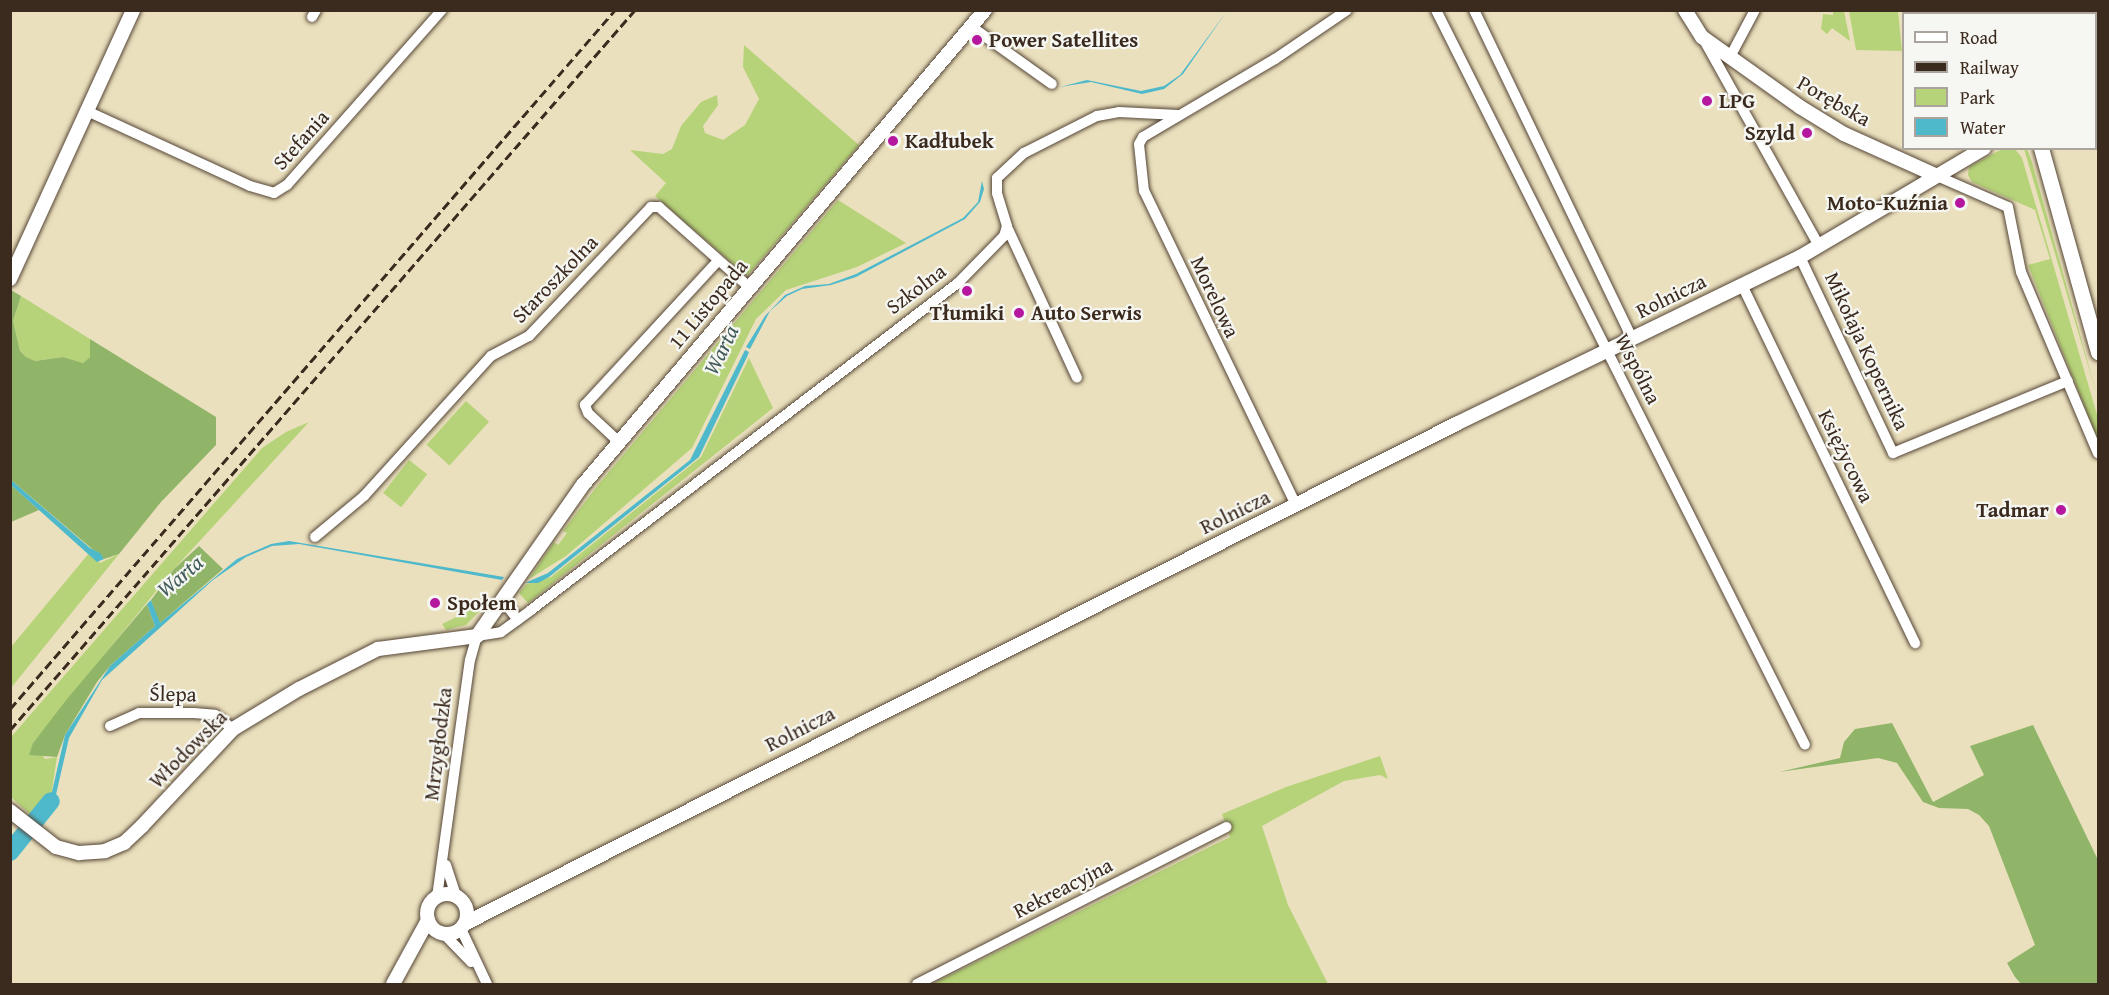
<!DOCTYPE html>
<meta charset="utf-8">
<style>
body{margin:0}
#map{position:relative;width:2109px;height:995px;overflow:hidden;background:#eae0bd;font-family:"Gentium Book Plus",serif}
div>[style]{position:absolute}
.green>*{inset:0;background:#b6d379;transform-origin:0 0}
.forest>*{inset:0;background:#90b569}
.water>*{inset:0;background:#4fb9cc}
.river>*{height:18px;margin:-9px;padding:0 9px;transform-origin:9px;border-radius:9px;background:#4fb9cc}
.roads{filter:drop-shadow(0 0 2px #554536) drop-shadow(0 0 2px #554536)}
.minor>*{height:10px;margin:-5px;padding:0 5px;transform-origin:5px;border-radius:5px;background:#fff}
.tertiary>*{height:14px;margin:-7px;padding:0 7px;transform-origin:7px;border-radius:7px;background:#fff}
.tertiary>.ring{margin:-7px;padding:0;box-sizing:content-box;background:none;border:14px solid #fff;border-radius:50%}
.secondary>*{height:15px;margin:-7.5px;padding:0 7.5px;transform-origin:7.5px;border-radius:7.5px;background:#fff}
.rail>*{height:3px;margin-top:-1.5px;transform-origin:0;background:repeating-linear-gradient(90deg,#3b2a1e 0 9px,transparent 0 13.5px)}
.dots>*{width:16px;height:16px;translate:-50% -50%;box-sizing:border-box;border:3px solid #f6f6f2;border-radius:50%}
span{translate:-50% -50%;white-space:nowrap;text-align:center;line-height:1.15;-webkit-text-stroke:4.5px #f6f6f2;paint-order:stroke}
.poi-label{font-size:21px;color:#3b2a1e;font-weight:700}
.left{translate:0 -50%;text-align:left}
.right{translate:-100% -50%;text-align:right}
.street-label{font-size:21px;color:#3b2a1e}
.water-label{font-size:22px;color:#425c5b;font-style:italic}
.frame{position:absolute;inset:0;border:12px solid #3b2a1e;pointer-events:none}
.legend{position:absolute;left:1902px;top:12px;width:195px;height:138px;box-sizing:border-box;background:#f6f6f2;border:2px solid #aba49d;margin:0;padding:8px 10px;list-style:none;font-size:18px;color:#3b2a1e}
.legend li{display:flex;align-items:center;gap:12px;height:30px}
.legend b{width:30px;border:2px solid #aba49d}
</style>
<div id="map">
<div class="green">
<i style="clip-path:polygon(1833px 11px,1844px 11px,1850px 41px,1832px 28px,1827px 34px,1821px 29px,1823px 14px,1833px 15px)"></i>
<i style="clip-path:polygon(1849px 11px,1898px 11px,1902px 51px,1856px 50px)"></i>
<i style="clip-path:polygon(744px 45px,859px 145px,747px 276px,655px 196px,666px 183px,630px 150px,663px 154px,672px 149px,681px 126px,701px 102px,717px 95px,718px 105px,703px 126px,705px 133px,723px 140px,745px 125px,759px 99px,743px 67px)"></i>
<i style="clip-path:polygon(2004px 148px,2015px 149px,2022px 158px,2098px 418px,2098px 440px,2028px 265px,2050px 259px,2035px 210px,1972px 182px,1968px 175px,1969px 167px)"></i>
<i style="clip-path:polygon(2024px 149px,2027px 149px,2032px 162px,2098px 399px)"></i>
<i style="clip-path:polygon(838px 200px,906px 243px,857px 267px,786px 290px,756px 319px,692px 448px,566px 556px,529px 579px,554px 542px,558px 545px,567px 533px,563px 531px,598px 485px)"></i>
<i style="clip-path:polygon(21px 296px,90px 339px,90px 357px,83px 363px,63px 357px,35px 361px,26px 357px,20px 351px,13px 321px)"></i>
<i style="clip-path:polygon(749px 358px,773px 408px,528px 603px,519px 593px,527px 584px,551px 577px,701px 457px)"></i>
<i style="left:466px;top:401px;width:31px;height:59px;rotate:42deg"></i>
<i style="clip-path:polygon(309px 422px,174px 569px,33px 743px,45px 759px,57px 757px,51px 796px,36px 820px,11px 797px,11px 737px,262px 448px,286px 432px)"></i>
<i style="left:409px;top:460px;width:23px;height:42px;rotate:38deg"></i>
<i style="clip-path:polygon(90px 552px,100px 563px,119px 554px,11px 688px,11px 647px)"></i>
<i style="clip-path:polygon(489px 601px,466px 625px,446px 630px,442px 624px)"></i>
<i style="clip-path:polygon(1380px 756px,1388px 779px,1380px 775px,1344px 781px,1262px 826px,1288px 905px,1328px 984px,932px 984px,1230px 837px,1222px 814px,1286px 787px)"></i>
</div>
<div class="forest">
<i style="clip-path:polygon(11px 290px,21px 296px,13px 321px,20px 351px,26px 357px,35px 361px,63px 357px,83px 363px,90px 357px,90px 339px,216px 417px,216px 445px,161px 502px,119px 554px,104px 559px,11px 480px)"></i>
<i style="clip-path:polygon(11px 485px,39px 510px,11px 522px)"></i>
<i style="clip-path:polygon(199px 546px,223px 569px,159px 624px,151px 600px,174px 569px)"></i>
<i style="clip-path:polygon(147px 604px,155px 626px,110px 666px,97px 682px,65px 735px,57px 757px,29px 755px,33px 743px,67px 699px)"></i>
<i style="clip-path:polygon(1892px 723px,1933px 802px,1984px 775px,1970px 746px,2033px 725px,2098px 860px,2098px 984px,2021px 984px,2015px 977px,2007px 963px,2035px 945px,1989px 826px,1979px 815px,1968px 809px,1939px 808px,1923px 802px,1897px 763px,1878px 758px,1779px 772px,1840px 758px,1844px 742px,1855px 729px)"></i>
</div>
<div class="water">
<i style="clip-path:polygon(1227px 11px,1183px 74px,1164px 89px,1142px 94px,1091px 82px,1060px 87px,1087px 80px,1141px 91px,1164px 86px,1180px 75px)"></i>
<i style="clip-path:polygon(982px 181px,984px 189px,980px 202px,965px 219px,856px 277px,831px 285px,802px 289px,787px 296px,770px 311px,750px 349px,746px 347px,765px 316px,785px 295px,805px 286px,829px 284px,856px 274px,963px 218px,978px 202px)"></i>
<i style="clip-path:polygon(745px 350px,749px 352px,747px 357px,699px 457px,549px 577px,538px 583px,525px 583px,548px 573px,690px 460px)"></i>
<i style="clip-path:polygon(11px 480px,90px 548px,100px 553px,104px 559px,97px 562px,11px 485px)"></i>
<i style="clip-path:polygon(289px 541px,504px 577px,502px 580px,299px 544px,272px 546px,246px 557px,213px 580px,102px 680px,69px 738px,55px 799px,39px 823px,36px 820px,51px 796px,65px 735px,110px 666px,155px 626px,147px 604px,151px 600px,160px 623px,237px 559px,271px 544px)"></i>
</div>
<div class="river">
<i style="left:10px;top:852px;width:65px;rotate:-51.2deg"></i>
</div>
<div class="roads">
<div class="minor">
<i style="left:1436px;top:10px;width:822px;rotate:63.34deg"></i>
<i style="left:1474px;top:10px;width:364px;rotate:64.3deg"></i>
<i style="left:312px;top:17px;width:8px;rotate:-60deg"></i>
<i style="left:972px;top:27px;width:98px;rotate:35.5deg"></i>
<i style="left:1704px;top:40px;width:236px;rotate:60.8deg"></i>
<i style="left:1730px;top:57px;width:53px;rotate:-62deg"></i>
<i style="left:87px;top:111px;width:179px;rotate:24.7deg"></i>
<i style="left:250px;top:186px;width:25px;rotate:16deg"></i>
<i style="left:274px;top:193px;width:15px;rotate:-32deg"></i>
<i style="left:287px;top:185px;width:234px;rotate:-48.5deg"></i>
<i style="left:1937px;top:176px;width:77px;rotate:23.6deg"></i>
<i style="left:2008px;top:207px;width:66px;rotate:78.7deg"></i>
<i style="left:2021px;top:272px;width:197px;rotate:67deg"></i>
<i style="left:1007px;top:227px;width:166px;rotate:65.1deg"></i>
<i style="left:1800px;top:257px;width:217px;rotate:64.6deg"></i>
<i style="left:1893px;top:453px;width:189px;rotate:-22.4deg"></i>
<i style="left:1742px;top:285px;width:398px;rotate:64.2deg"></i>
<i style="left:619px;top:442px;width:42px;rotate:-136.9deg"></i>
<i style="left:588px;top:413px;width:9px;rotate:-111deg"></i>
<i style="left:585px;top:405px;width:196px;rotate:-47.3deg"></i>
<i style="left:1296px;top:505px;width:349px;rotate:-115.8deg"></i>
<i style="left:1144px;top:191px;width:47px;rotate:-96.1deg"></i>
<i style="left:1139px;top:144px;width:8px;rotate:-60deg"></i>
<i style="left:1143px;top:137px;width:153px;rotate:-30.6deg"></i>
<i style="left:1275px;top:59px;width:87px;rotate:-34.2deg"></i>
<i style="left:315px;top:537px;width:64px;rotate:-39.9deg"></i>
<i style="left:364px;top:496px;width:189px;rotate:-47.8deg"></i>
<i style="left:491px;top:356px;width:43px;rotate:-27.8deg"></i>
<i style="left:529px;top:336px;width:178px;rotate:-46.6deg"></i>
<i style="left:651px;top:207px;width:8px"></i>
<i style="left:659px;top:207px;width:120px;rotate:41.6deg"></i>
<i style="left:502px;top:599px;width:26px;rotate:53deg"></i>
<i style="left:110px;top:726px;width:32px;rotate:-24deg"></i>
<i style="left:139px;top:713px;width:55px"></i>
<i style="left:194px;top:713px;width:21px;rotate:5deg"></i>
<i style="left:215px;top:715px;width:23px;rotate:38deg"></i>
<i style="left:446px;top:865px;width:33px;rotate:72deg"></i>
<i style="left:437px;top:897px;width:239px;rotate:-82.1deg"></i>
<i style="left:470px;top:660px;width:25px;rotate:-74deg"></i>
<i style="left:477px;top:636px;width:24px;rotate:-9deg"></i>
<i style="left:501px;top:632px;width:37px;rotate:-36deg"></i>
<i style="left:531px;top:610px;width:538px;rotate:-37.45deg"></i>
<i style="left:958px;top:283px;width:66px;rotate:-45.6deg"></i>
<i style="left:1004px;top:236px;width:10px;rotate:-73deg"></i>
<i style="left:1007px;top:226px;width:34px;rotate:-107deg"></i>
<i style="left:997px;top:193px;width:15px;rotate:-90deg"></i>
<i style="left:997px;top:178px;width:37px;rotate:-43deg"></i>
<i style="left:1024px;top:153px;width:82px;rotate:-26.9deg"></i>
<i style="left:1097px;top:116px;width:22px;rotate:-10deg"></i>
<i style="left:1119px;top:112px;width:59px;rotate:2.9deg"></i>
<i style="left:461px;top:929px;width:61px;rotate:64.7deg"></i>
<i style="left:444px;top:934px;width:39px;rotate:46deg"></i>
<i style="left:917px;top:984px;width:347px;rotate:-26.9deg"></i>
</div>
<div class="tertiary">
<i style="left:1685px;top:10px;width:32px;rotate:58deg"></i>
<i style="left:1702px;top:37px;width:120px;rotate:35.5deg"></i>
<i style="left:1800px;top:107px;width:52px;rotate:31.5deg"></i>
<i style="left:1844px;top:134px;width:102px;rotate:24.3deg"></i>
<i style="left:10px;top:279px;width:296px;rotate:-65.4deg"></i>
<i style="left:10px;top:811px;width:58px;rotate:38deg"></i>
<i style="left:56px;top:847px;width:24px;rotate:15deg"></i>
<i style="left:79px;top:853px;width:26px;rotate:-4deg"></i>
<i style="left:105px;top:851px;width:21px;rotate:-23deg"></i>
<i style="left:124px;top:843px;width:25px;rotate:-43deg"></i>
<i style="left:142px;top:826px;width:133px;rotate:-46.8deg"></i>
<i style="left:233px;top:729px;width:77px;rotate:-31.2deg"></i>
<i style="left:299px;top:689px;width:89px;rotate:-26.9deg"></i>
<i style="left:378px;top:649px;width:100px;rotate:-7.5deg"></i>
<i style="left:477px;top:636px;width:183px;rotate:-55deg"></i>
<i style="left:582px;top:486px;width:624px;rotate:-49.75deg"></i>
<i class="ring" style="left:427px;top:894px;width:26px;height:26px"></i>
<i style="left:466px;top:923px;width:1109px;rotate:-26.75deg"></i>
<i style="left:1456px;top:424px;width:382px;rotate:-25.9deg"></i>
<i style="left:1800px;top:257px;width:214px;rotate:-30.6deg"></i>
<i style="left:393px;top:984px;width:73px;rotate:-61.3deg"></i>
</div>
<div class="secondary">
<i style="left:2009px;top:10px;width:4px;rotate:90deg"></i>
<i style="left:2041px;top:148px;width:212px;rotate:74.4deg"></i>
</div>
</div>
<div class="rail">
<i style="left:10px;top:709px;width:924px;rotate:-49.12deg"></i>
<i style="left:10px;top:730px;width:953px;rotate:-49.04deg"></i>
</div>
<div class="dots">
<i style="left:977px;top:40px;background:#b5179e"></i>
<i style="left:1707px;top:101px;background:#b5179e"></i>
<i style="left:1807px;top:133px;background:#b5179e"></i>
<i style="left:893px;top:141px;background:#b5179e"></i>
<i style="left:1960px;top:203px;background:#b5179e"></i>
<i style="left:967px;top:291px;background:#b5179e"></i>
<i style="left:1019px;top:313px;background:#b5179e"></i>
<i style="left:2061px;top:510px;background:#b5179e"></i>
<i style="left:435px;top:603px;background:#b5179e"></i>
</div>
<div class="poi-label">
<span class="left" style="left:989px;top:40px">Power Satellites</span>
<span class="left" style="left:1719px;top:101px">LPG</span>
<span class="right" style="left:1795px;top:133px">Szyld</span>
<span class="left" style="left:905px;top:141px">Kadłubek</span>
<span class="right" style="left:1948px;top:203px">Moto-Kuźnia</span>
<span style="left:967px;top:313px">Tłumiki</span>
<span class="left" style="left:1031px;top:313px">Auto Serwis</span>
<span class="right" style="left:2049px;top:510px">Tadmar</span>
<span class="left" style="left:447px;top:603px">Społem</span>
</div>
<div class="street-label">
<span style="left:1834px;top:101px;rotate:30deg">Porębska</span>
<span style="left:301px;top:140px;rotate:-48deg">Stefania</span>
<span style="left:555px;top:279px;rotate:-46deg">Staroszkolna</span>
<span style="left:916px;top:289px;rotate:-37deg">Szkolna</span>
<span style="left:1671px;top:296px;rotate:-26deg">Rolnicza</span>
<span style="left:1215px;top:297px;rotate:65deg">Morelowa</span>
<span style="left:708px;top:304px;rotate:-50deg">11 Listopada</span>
<span style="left:1867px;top:351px;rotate:65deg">Mikołaja Kopernika</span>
<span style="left:1638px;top:369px;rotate:63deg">Wspólna</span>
<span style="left:1846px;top:456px;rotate:64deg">Księżycowa</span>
<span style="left:1235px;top:512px;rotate:-26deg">Rolnicza</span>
<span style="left:173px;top:694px;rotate:1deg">Ślepa</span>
<span style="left:800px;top:729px;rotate:-27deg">Rolnicza</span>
<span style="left:438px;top:744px;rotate:-83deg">Mrzygłodzka</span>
<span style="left:188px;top:749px;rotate:-45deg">Włodowska</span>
<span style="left:1063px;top:888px;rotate:-27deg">Rekreacyjna</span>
</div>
<div class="water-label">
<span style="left:721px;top:350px;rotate:-64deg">Warta</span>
<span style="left:180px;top:576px;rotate:-40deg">Warta</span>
</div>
<div class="frame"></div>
<ul class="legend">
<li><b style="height:8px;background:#fff"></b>Road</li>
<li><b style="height:8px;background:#3b2a1e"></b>Railway</li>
<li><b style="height:16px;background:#b6d379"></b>Park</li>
<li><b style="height:16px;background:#4fb9cc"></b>Water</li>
</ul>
</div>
